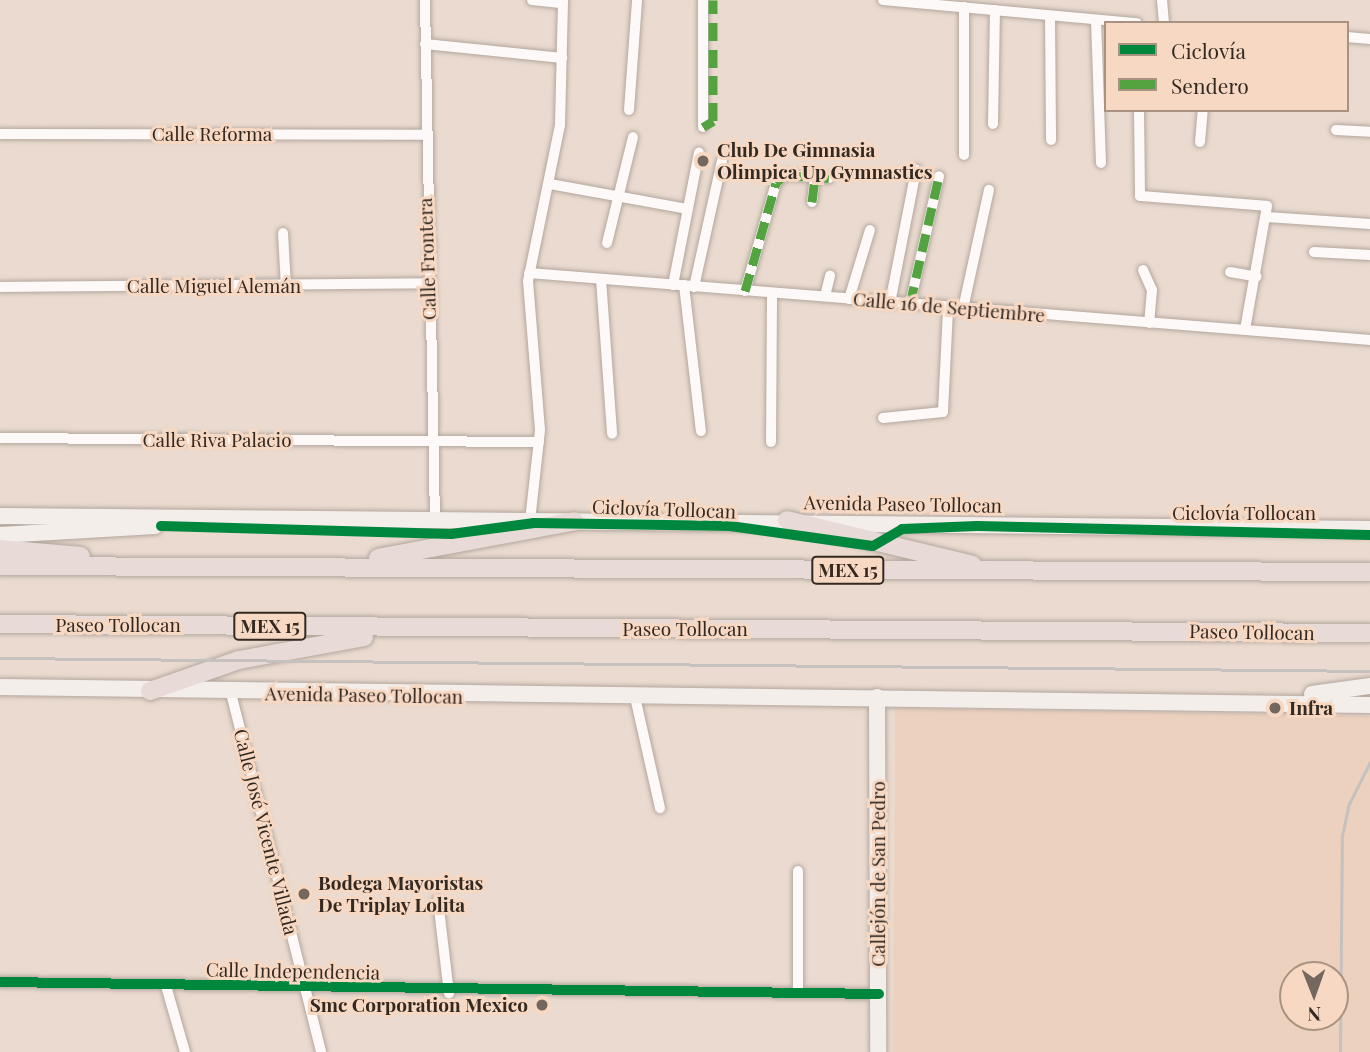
<!DOCTYPE html>
<meta charset="utf-8">
<style>
body{margin:0}
#map{position:relative;width:1370px;height:1052px;overflow:hidden;background:#eadacf;font-family:"Playfair Display",serif}
div>[style]{position:absolute}
.built>*{inset:0;background:#ecd1be}
.roads{filter:drop-shadow(0 0 2px #b3a79e) drop-shadow(0 0 2px #b3a79e)}
.minor>*{height:10px;margin:-5px;padding:0 5px;transform-origin:5px;border-radius:5px;background:#fcf9f8}
.secondary>*{height:16px;margin:-8px;padding:0 8px;transform-origin:8px;border-radius:8px;background:#f4eeeb}
.trunk>*{height:18px;margin:-9px;padding:0 9px;transform-origin:9px;border-radius:9px;background:#e8dad6}
.rail>*{height:2.5px;margin:-1.25px;padding:0 1.25px;transform-origin:1.25px;border-radius:1.25px;background:#c5c1be}
.quiet>*{height:9px;margin-top:-4.5px;transform-origin:0;background:repeating-linear-gradient(90deg,#53a341 0 18px,transparent 0 27px)}
.cycleway>*{height:10px;margin:-5px;padding:0 5px;transform-origin:5px;border-radius:5px;background:#00873e}
.dots>*{width:19px;height:19px;translate:-50% -50%;box-sizing:border-box;border:4px solid #f6d8c3;border-radius:50%}
span{translate:-50% -50%;white-space:nowrap;text-align:center;line-height:1.15;-webkit-text-stroke:6px #f6d8c3;paint-order:stroke}
.shield-label span{padding:2px 5px;background:#f6d8c3;border:2px solid;border-radius:5px;-webkit-text-stroke-width:0}
.shield-label{font-size:18px;color:#342921;font-weight:700}
.street-label{font-size:19px;color:#342921}
.poi-label{font-size:19px;color:#342921;font-weight:700}
.left{translate:0 -50%;text-align:left}
.right{translate:-100% -50%;text-align:right}
.legend{position:absolute;left:1104px;top:21px;width:245px;height:91px;box-sizing:border-box;background:#f6d8c3;border:2px solid #a89282;margin:0;padding:9px 12px;list-style:none;font-size:21px;color:#342921}
.legend li{display:flex;align-items:center;gap:14px;height:35px}
.legend b{width:35px;border:2px solid #a89282}
.north{position:absolute;left:1279px;top:961px;width:70px;height:70px;box-sizing:border-box;background:#f6d8c3;border:2px solid #a89282;border-radius:50%;rotate:179deg;font-size:19px;font-weight:700;line-height:28px;text-align:center;color:#342921}
.north::after{content:'';display:block;margin:auto;width:24px;height:32px;background:#74675e;clip-path:polygon(50% 0,100% 100%,50% 72%,0 100%)}
</style>
<div id="map">
<div class="built">
<i style="clip-path:polygon(evenodd,895px 708px,1370px 716px,1370px 1052px,893px 1052px,895px 708px,1293px 975px,1335px 975px,1335px 1017px,1293px 1017px,1293px 975px)"></i>
</div>
<div class="roads">
<div class="minor">
<i style="left:425px;top:0;width:519px;rotate:88.9deg"></i>
<i style="left:532px;top:0;width:31px;rotate:6deg"></i>
<i style="left:883px;top:0;width:255px;rotate:5.2deg"></i>
<i style="left:1162px;top:0;width:23px;rotate:85deg"></i>
<i style="left:964px;top:7px;width:148px;rotate:90deg"></i>
<i style="left:1050px;top:17px;width:123px;rotate:89.5deg"></i>
<i style="left:1096px;top:20px;width:143px;rotate:88deg"></i>
<i style="left:1347px;top:37px;width:23px;rotate:5deg"></i>
<i style="left:425px;top:44px;width:138px;rotate:5.8deg"></i>
<i style="left:629px;top:110px;width:110px;rotate:-85.8deg"></i>
<i style="left:1139px;top:110px;width:86px;rotate:89.3deg"></i>
<i style="left:1140px;top:196px;width:127px;rotate:4.5deg"></i>
<i style="left:1267px;top:206px;width:125px;rotate:100.1deg"></i>
<i style="left:993px;top:124px;width:114px;rotate:-89deg"></i>
<i style="left:703px;top:127px;width:127px;rotate:-90deg"></i>
<i style="left:1336px;top:130px;width:34px;rotate:3deg"></i>
<i style="left:0;top:134px;width:424px;rotate:0.1deg"></i>
<i style="left:1200px;top:142px;width:32px;rotate:-85deg"></i>
<i style="left:550px;top:184px;width:139px;rotate:10.3deg"></i>
<i style="left:812px;top:202px;width:25px;rotate:-83deg"></i>
<i style="left:1267px;top:217px;width:103px;rotate:3.9deg"></i>
<i style="left:283px;top:233px;width:53px;rotate:86.8deg"></i>
<i style="left:607px;top:243px;width:109px;rotate:-76.2deg"></i>
<i style="left:1314px;top:252px;width:56px;rotate:3.1deg"></i>
<i style="left:1143px;top:270px;width:22px;rotate:66deg"></i>
<i style="left:1152px;top:290px;width:33px;rotate:95deg"></i>
<i style="left:1230px;top:272px;width:27px;rotate:10deg"></i>
<i style="left:529px;top:273px;width:844px;rotate:4.55deg"></i>
<i style="left:601px;top:279px;width:155px;rotate:85.9deg"></i>
<i style="left:673px;top:285px;width:135px;rotate:-78.9deg"></i>
<i style="left:684px;top:285px;width:147px;rotate:83.4deg"></i>
<i style="left:0;top:287px;width:428px;rotate:-0.5deg"></i>
<i style="left:694px;top:287px;width:129px;rotate:-77.5deg"></i>
<i style="left:745px;top:291px;width:112px;rotate:-74deg"></i>
<i style="left:776px;top:183px;width:12px;rotate:-42deg"></i>
<i style="left:785px;top:175px;width:44px;rotate:3.9deg"></i>
<i style="left:825px;top:296px;width:21px;rotate:-76deg"></i>
<i style="left:849px;top:299px;width:72px;rotate:-73.1deg"></i>
<i style="left:890px;top:303px;width:136px;rotate:-78.9deg"></i>
<i style="left:910px;top:304px;width:131px;rotate:-77.2deg"></i>
<i style="left:963px;top:309px;width:122px;rotate:-77.7deg"></i>
<i style="left:883px;top:418px;width:60px;rotate:-5.7deg"></i>
<i style="left:943px;top:412px;width:104px;rotate:-87.2deg"></i>
<i style="left:0;top:438px;width:539px;rotate:0.43deg"></i>
<i style="left:771px;top:442px;width:149px;rotate:-89.6deg"></i>
<i style="left:530px;top:521px;width:92px;rotate:-83.7deg"></i>
<i style="left:540px;top:430px;width:149px;rotate:-94.6deg"></i>
<i style="left:528px;top:281px;width:159px;rotate:-78.4deg"></i>
<i style="left:560px;top:125px;width:125px;rotate:-88.6deg"></i>
<i style="left:231px;top:693px;width:370px;rotate:75.9deg"></i>
<i style="left:635px;top:697px;width:114px;rotate:77.3deg"></i>
<i style="left:438px;top:900px;width:94px;rotate:83.3deg"></i>
<i style="left:0;top:982px;width:879px;rotate:0.78deg"></i>
<i style="left:166px;top:986px;width:69px;rotate:73.9deg"></i>
<i style="left:798px;top:993px;width:122px;rotate:-90deg"></i>
</div>
<div class="secondary">
<i style="left:0;top:516px;width:1370px;rotate:0.54deg"></i>
<i style="left:0;top:535px;width:155px;rotate:-3.3deg"></i>
<i style="left:0;top:687px;width:1370px;rotate:0.75deg"></i>
<i style="left:1312px;top:694px;width:59px;rotate:-7.9deg"></i>
<i style="left:877px;top:697px;width:355px;rotate:89.8deg"></i>
</div>
<div class="trunk">
<i style="left:787px;top:520px;width:191px;rotate:13.6deg"></i>
<i style="left:0;top:549px;width:81px;rotate:4.9deg"></i>
<i style="left:378px;top:558px;width:200px;rotate:-10.6deg"></i>
<i style="left:0;top:566px;width:1370px;rotate:0.25deg"></i>
<i style="left:0;top:624px;width:1370px;rotate:0.38deg"></i>
<i style="left:150px;top:691px;width:94px;rotate:-19.2deg"></i>
<i style="left:239px;top:660px;width:127px;rotate:-10.4deg"></i>
</div>
</div>
<div class="rail">
<i style="left:0;top:658px;width:1370px;rotate:0.54deg"></i>
<i style="left:1340px;top:1052px;width:216px;rotate:-89.5deg"></i>
<i style="left:1342px;top:836px;width:33px;rotate:-78deg"></i>
<i style="left:1349px;top:804px;width:47px;rotate:-63.4deg"></i>
</div>
<div class="quiet">
<i style="left:703px;top:127px;width:12px;rotate:-31deg"></i>
<i style="left:713px;top:121px;width:121px;rotate:-90deg"></i>
<i style="left:812px;top:202px;width:25px;rotate:-83deg"></i>
<i style="left:745px;top:291px;width:112px;rotate:-74deg"></i>
<i style="left:776px;top:183px;width:12px;rotate:-42deg"></i>
<i style="left:785px;top:175px;width:44px;rotate:3.9deg"></i>
<i style="left:910px;top:304px;width:131px;rotate:-77.2deg"></i>
</div>
<div class="cycleway">
<i style="left:161px;top:526px;width:290px;rotate:1.6deg"></i>
<i style="left:451px;top:534px;width:84px;rotate:-7.5deg"></i>
<i style="left:534px;top:523px;width:196px;rotate:0.9deg"></i>
<i style="left:730px;top:526px;width:144px;rotate:8deg"></i>
<i style="left:873px;top:546px;width:34px;rotate:-30deg"></i>
<i style="left:902px;top:529px;width:75px;rotate:-2.3deg"></i>
<i style="left:977px;top:526px;width:393px;rotate:1.3deg"></i>
<i style="left:0;top:982px;width:879px;rotate:0.78deg"></i>
</div>
<div class="dots">
<i style="left:703px;top:161px;background:#74675e"></i>
<i style="left:1275px;top:708px;background:#74675e"></i>
<i style="left:304px;top:894px;background:#74675e"></i>
<i style="left:542px;top:1005px;background:#74675e"></i>
</div>
<div class="shield-label">
<span style="left:848px;top:570px">MEX 15</span>
<span style="left:270px;top:626px">MEX 15</span>
</div>
<div class="street-label">
<span style="left:212px;top:134px">Calle Reforma</span>
<span style="left:427px;top:259px;rotate:-92deg">Calle Frontera</span>
<span style="left:214px;top:286px">Calle Miguel Alemán</span>
<span style="left:949px;top:307px;rotate:5deg">Calle 16 de Septiembre</span>
<span style="left:217px;top:440px">Calle Riva Palacio</span>
<span style="left:903px;top:504px;rotate:1deg">Avenida Paseo Tollocan</span>
<span style="left:664px;top:509px;rotate:2deg">Ciclovía Tollocan</span>
<span style="left:1244px;top:513px">Ciclovía Tollocan</span>
<span style="left:118px;top:625px">Paseo Tollocan</span>
<span style="left:685px;top:629px">Paseo Tollocan</span>
<span style="left:1252px;top:632px;rotate:1deg">Paseo Tollocan</span>
<span style="left:364px;top:695px;rotate:1deg">Avenida Paseo Tollocan</span>
<span style="left:266px;top:832px;rotate:76deg">Calle José Vicente Villada</span>
<span style="left:878px;top:874px;rotate:-90deg">Callejón de San Pedro</span>
<span style="left:293px;top:971px;rotate:1deg">Calle Independencia</span>
</div>
<div class="poi-label">
<span class="left" style="left:717px;top:161px">Club De Gimnasia<br>Olimpica Up Gymnastics</span>
<span class="left" style="left:1289px;top:708px">Infra</span>
<span class="left" style="left:318px;top:894px">Bodega Mayoristas<br>De Triplay Lolita</span>
<span class="right" style="left:528px;top:1005px">Smc Corporation Mexico</span>
</div>
<ul class="legend">
<li><b style="height:9px;background:#00873e"></b>Ciclovía</li>
<li><b style="height:9px;background:#53a341"></b>Sendero</li>
</ul>
<div class="north">N</div>
</div>
